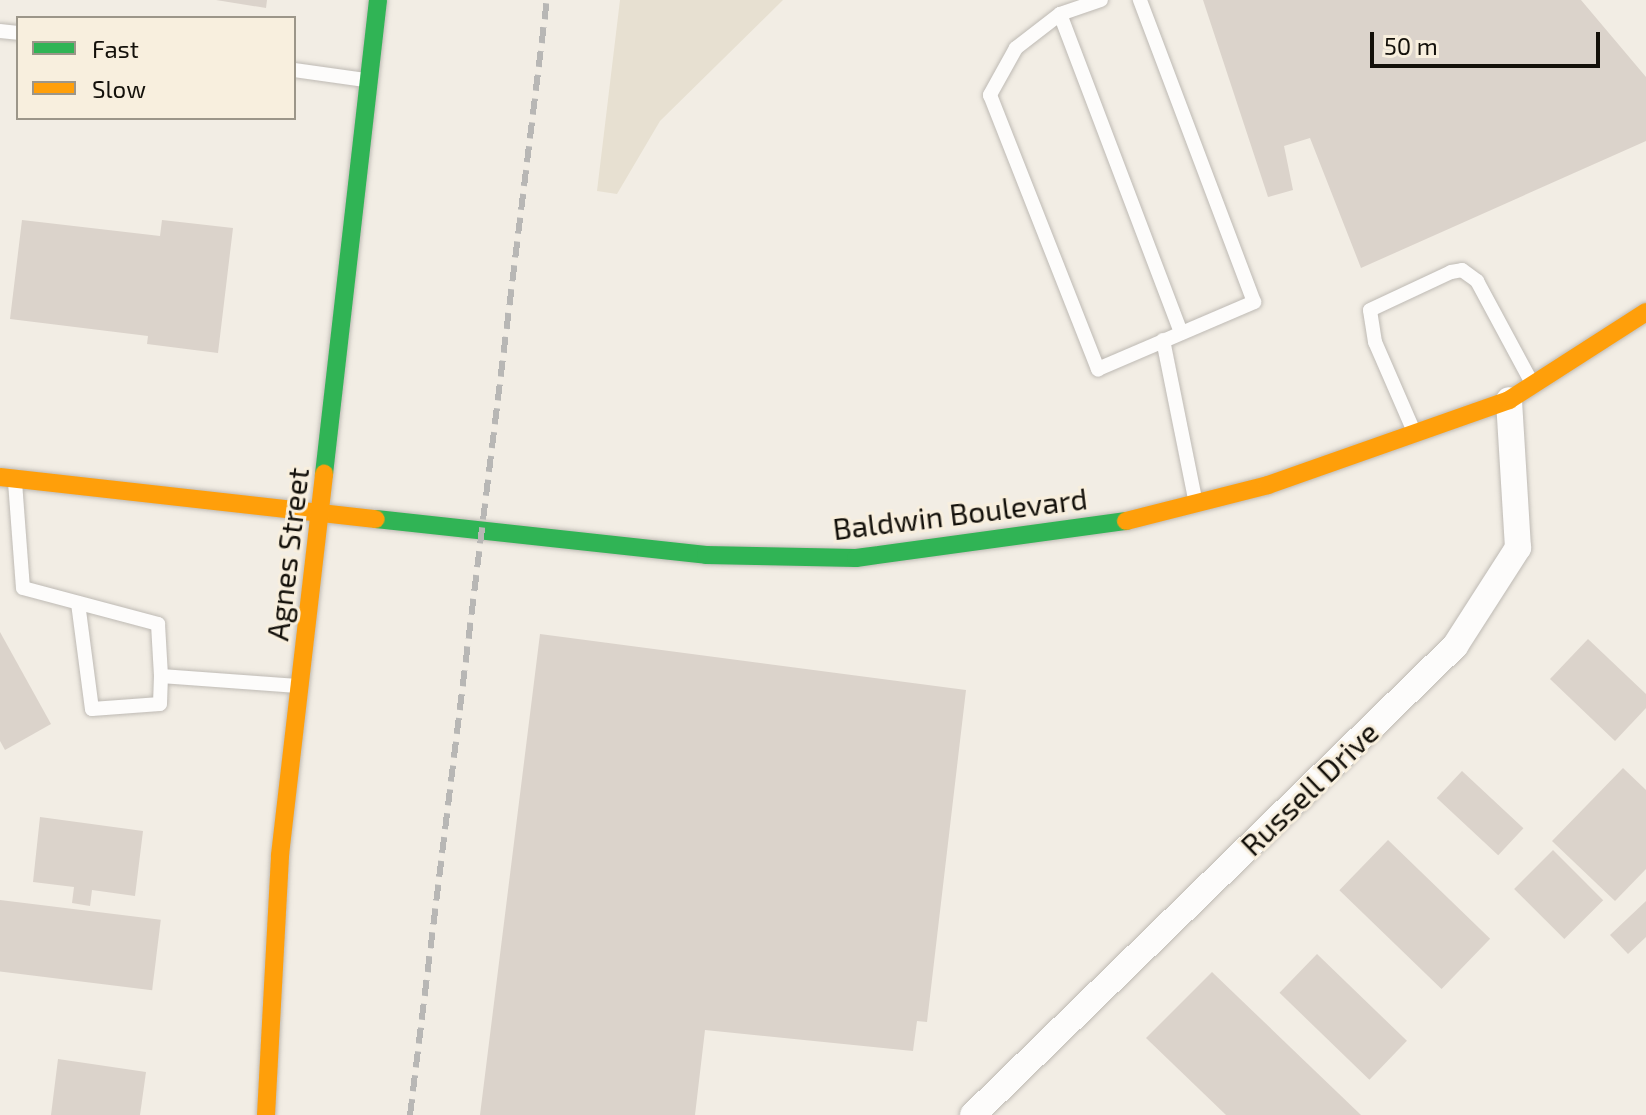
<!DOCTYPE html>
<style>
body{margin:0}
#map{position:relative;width:1646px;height:1115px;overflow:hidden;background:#f2ede4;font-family:"Exo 2",sans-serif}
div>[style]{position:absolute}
.industrial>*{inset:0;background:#e7e0d1}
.building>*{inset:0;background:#dbd3cb;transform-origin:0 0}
.roads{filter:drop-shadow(0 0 2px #bebab4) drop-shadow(0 0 2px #bebab4)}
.lane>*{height:14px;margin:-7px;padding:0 7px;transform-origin:7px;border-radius:7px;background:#fdfcfb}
.street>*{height:26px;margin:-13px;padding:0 13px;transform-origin:13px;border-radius:13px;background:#fdfcfb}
.fast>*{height:18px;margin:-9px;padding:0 9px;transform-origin:9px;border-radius:9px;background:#30b455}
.slow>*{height:18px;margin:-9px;padding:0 9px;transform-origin:9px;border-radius:9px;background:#ff9f0a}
.rail>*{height:6px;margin-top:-3px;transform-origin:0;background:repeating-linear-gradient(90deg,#b8b7b5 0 16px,transparent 0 24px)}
span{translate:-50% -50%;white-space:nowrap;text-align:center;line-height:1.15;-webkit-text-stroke:6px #f8efde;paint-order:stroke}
.street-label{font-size:30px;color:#13100a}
.legend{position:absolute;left:16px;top:16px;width:280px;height:104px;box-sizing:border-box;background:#f8efde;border:2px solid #9c9689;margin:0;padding:10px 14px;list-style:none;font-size:24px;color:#13100a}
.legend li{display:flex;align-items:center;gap:16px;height:40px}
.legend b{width:40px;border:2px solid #9c9689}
.scale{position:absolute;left:1370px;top:32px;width:230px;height:36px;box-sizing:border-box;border:4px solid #13100a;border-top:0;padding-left:10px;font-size:24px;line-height:28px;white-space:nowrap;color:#13100a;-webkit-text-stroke:6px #f8efde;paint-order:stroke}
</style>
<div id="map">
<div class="industrial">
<i style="clip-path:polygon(620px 0,783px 0,660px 121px,617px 194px,597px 191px)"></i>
</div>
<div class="building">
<i style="clip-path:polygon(216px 0,267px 0,266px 8px)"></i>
<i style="clip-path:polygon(1203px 0,1581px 0,1646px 77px,1646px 141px,1361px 268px,1310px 138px,1284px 146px,1293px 190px,1268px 197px)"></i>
<i style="clip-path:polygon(22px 220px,160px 236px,162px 220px,233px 228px,218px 353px,147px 344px,148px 336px,10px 319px)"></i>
<i style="clip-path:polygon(0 632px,51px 724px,5px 750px,0 741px)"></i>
<i style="clip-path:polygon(540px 634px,966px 690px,927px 1022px,917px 1021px,913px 1051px,705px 1030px,695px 1115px,480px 1115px)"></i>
<i style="clip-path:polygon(1588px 639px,1646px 694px,1646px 708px,1615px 741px,1550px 679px)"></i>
<i style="clip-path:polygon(1623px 768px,1646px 790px,1646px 869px,1615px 901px,1552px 841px)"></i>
<i style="left:1462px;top:771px;width:84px;height:37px;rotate:43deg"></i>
<i style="clip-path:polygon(40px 817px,143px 831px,135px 896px,92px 890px,90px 906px,72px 903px,74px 887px,33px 882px)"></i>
<i style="left:1388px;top:840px;width:142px;height:70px;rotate:44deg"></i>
<i style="left:1553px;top:850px;width:71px;height:55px;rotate:45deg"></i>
<i style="left:0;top:900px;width:162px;height:71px;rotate:7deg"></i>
<i style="clip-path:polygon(1646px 901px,1646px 937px,1628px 954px,1610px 935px)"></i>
<i style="left:1317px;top:954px;width:125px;height:54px;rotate:44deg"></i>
<i style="clip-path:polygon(1212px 972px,1361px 1115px,1226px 1115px,1146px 1038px)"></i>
<i style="clip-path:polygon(58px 1059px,146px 1072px,140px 1115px,51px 1115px)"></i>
</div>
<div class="roads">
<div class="lane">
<i style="left:1101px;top:0;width:43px;rotate:161.1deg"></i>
<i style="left:1060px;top:14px;width:56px;rotate:142.3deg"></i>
<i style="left:1016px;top:48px;width:54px;rotate:119deg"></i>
<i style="left:990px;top:95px;width:295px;rotate:68.5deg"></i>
<i style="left:1098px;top:369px;width:170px;rotate:-23.2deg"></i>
<i style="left:1254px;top:302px;width:323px;rotate:-110.7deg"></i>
<i style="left:1060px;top:14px;width:341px;rotate:69.2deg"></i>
<i style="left:0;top:31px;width:18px;rotate:6deg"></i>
<i style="left:294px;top:70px;width:72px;rotate:8deg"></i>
<i style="left:1163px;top:340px;width:167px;rotate:78.6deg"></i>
<i style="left:1415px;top:434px;width:100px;rotate:-113.5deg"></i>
<i style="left:1375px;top:342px;width:32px;rotate:-99deg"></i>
<i style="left:1370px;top:310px;width:89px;rotate:-25.1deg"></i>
<i style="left:1451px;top:272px;width:11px;rotate:-10deg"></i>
<i style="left:1462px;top:270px;width:19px;rotate:36deg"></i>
<i style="left:1477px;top:281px;width:118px;rotate:61.7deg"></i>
<i style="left:15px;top:482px;width:106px;rotate:85.7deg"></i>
<i style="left:23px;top:588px;width:140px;rotate:14.9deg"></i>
<i style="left:158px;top:624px;width:52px;rotate:86.7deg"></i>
<i style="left:161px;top:676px;width:137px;rotate:4.2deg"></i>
<i style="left:78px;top:603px;width:107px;rotate:82.5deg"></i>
<i style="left:92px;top:709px;width:68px;rotate:-4.2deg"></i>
<i style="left:160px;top:704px;width:28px;rotate:-88deg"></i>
</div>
<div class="street">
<i style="left:973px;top:1115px;width:673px;rotate:-44.22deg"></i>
<i style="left:1455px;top:646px;width:117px;rotate:-57.3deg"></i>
<i style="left:1518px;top:548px;width:148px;rotate:-93.5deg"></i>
</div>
<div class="fast">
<i style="left:324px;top:474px;width:477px;rotate:-83.5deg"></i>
<i style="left:376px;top:519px;width:332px;rotate:6.2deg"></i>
<i style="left:706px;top:555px;width:150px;rotate:1.1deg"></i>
<i style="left:856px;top:558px;width:273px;rotate:-7.8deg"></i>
</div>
<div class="slow">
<i style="left:0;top:477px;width:378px;rotate:6.4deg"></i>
<i style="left:1126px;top:521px;width:146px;rotate:-14.2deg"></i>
<i style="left:1268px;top:485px;width:256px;rotate:-19.4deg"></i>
<i style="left:1509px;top:400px;width:163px;rotate:-32.7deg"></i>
<i style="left:266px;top:1115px;width:260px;rotate:-86.9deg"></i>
<i style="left:280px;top:855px;width:384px;rotate:-83.4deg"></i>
</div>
</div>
<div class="rail">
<i style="left:410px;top:1115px;width:1123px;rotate:-83deg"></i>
</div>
<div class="street-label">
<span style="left:960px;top:513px;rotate:-7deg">Baldwin Boulevard</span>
<span style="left:287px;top:554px;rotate:-83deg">Agnes Street</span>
<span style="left:1309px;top:788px;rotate:-44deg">Russell Drive</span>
</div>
<ul class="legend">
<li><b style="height:10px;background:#30b455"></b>Fast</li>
<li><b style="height:10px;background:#ff9f0a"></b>Slow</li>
</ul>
<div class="scale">50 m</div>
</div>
